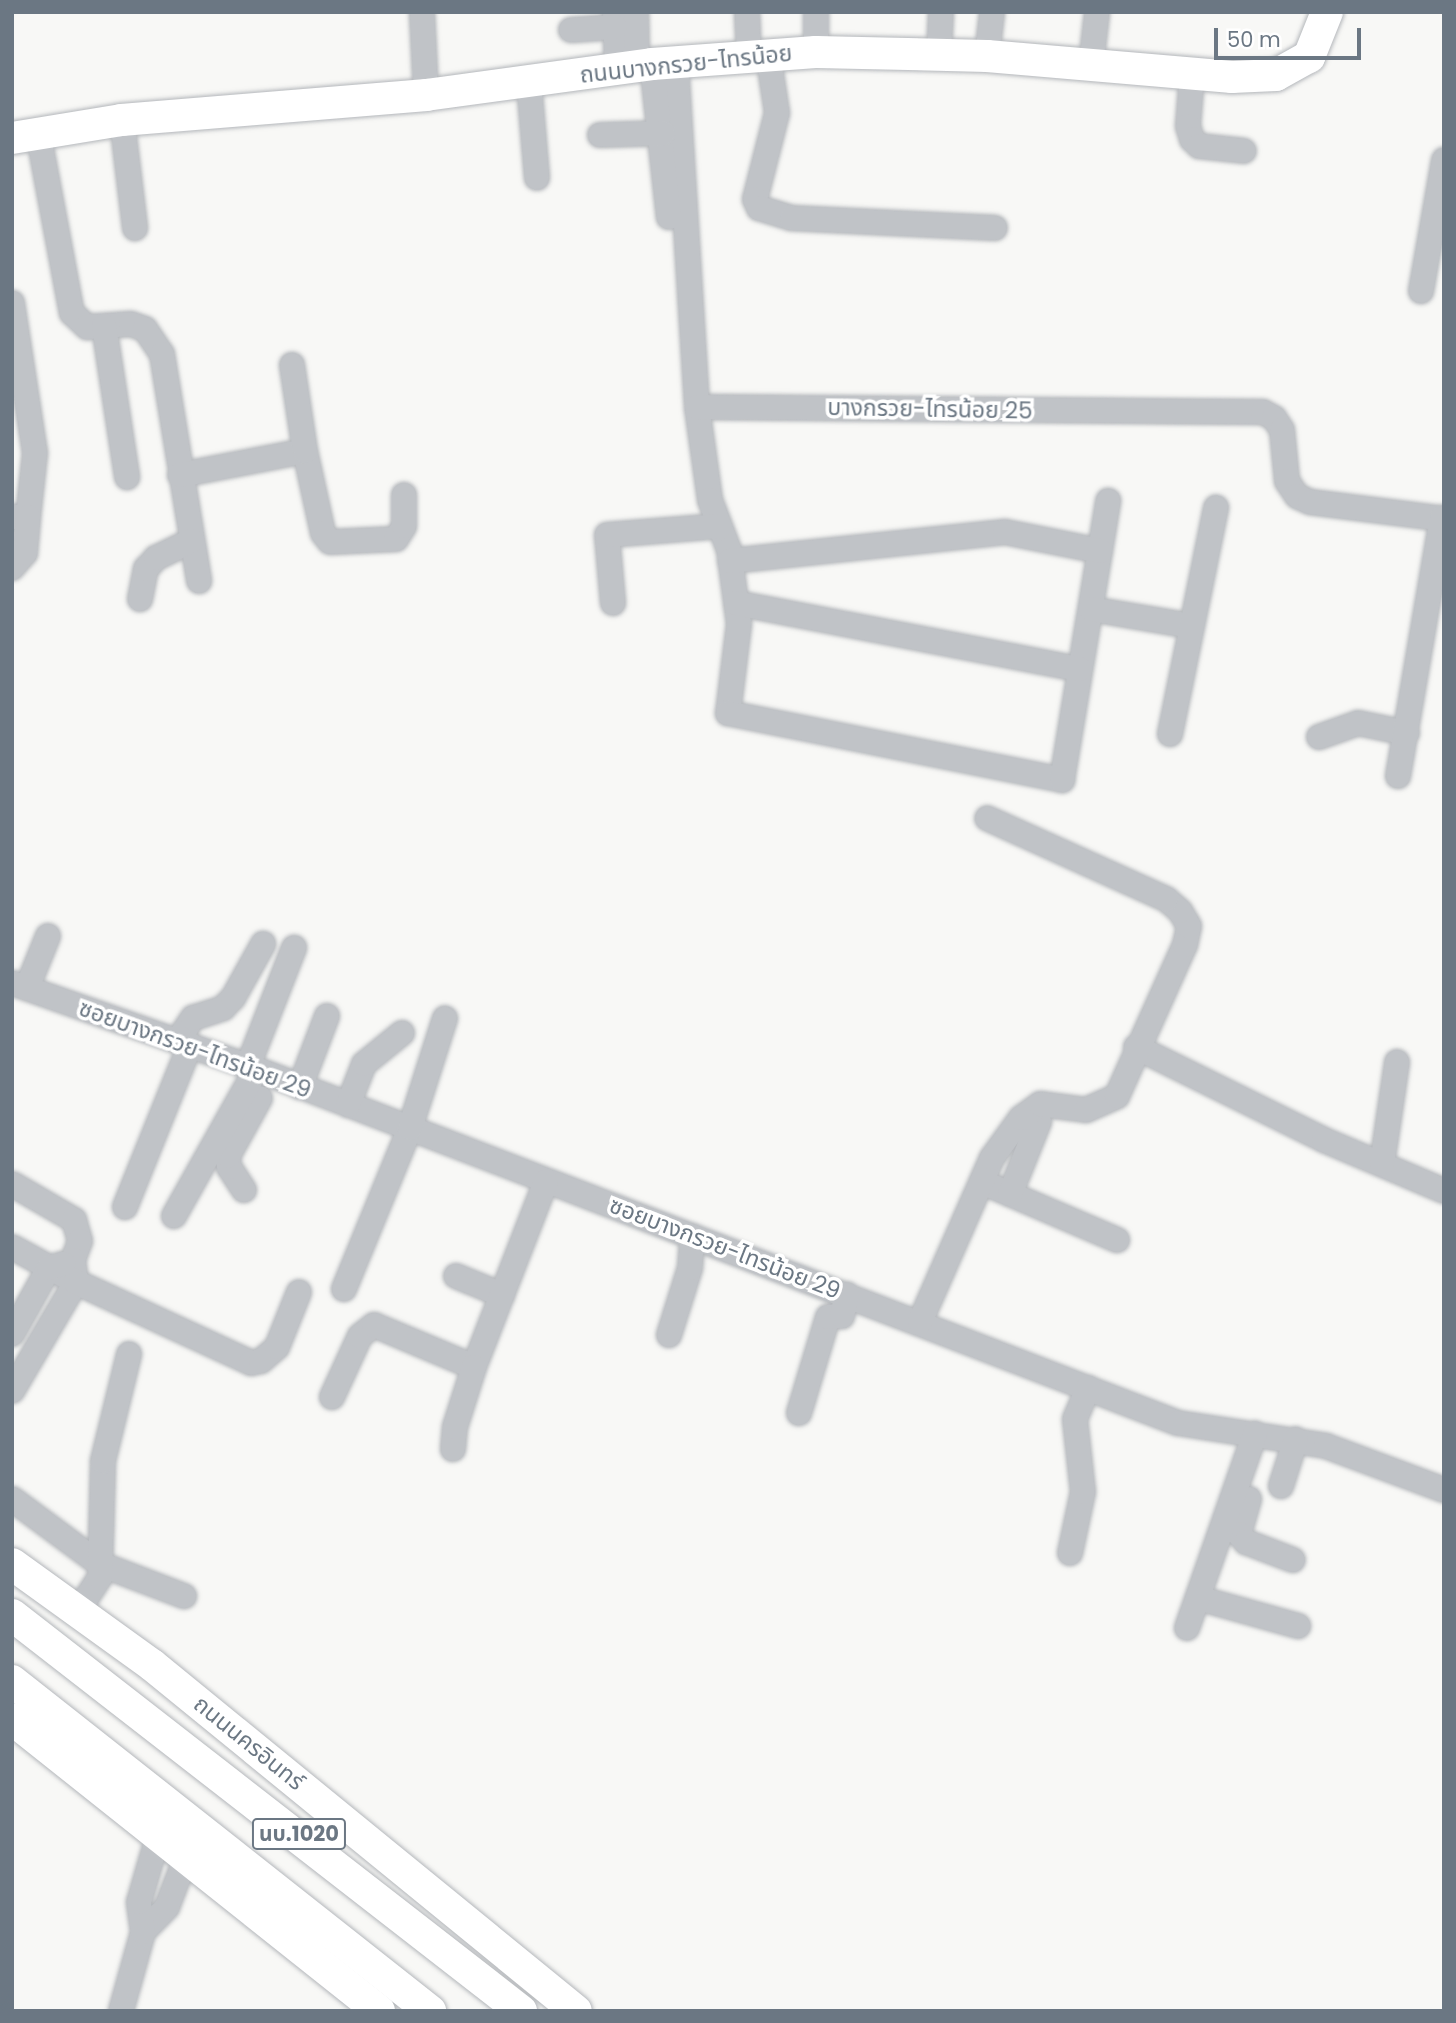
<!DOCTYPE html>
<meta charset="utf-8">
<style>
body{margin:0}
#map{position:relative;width:1456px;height:2023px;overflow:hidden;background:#f8f8f6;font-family:Poppins,"Noto Sans Thai",sans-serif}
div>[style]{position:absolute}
.roads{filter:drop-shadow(0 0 2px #b4b7bb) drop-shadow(0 0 2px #b4b7bb)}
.minor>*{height:24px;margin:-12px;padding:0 12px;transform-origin:12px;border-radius:12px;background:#c0c3c7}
.major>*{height:32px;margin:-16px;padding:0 16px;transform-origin:16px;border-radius:16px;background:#fff}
span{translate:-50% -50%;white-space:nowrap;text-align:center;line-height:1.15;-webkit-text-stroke:7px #fff;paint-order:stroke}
.shield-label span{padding:2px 5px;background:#fff;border:2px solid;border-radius:5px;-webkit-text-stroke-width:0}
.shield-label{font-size:21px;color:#6b7783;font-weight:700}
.street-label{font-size:23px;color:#6b7783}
.frame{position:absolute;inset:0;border:14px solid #6b7783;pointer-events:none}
.scale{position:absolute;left:1214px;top:28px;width:147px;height:32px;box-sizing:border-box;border:4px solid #6b7783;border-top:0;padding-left:9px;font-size:21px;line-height:24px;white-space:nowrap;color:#6b7783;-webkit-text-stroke:5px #fff;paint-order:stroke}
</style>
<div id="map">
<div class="roads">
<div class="minor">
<i style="left:422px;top:12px;width:83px;rotate:87.2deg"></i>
<i style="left:615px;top:12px;width:57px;rotate:88deg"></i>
<i style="left:636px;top:12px;width:54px;rotate:88.9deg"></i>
<i style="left:747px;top:12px;width:44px;rotate:87.4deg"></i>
<i style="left:571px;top:30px;width:44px;rotate:-3.9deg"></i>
<i style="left:816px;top:52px;width:40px;rotate:-90deg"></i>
<i style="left:768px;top:54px;width:60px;rotate:81.3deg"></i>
<i style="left:777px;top:113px;width:89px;rotate:104.3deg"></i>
<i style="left:755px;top:199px;width:10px;rotate:66deg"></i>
<i style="left:759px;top:208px;width:34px;rotate:17deg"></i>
<i style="left:792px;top:218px;width:203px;rotate:2.8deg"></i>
<i style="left:939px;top:54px;width:42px;rotate:-87.3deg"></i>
<i style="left:987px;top:56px;width:44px;rotate:-83.5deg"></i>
<i style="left:676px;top:63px;width:345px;rotate:86.5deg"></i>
<i style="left:697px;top:407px;width:94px;rotate:82deg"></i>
<i style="left:710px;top:500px;width:53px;rotate:69.2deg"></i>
<i style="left:729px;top:550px;width:75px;rotate:82.3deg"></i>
<i style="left:739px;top:624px;width:90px;rotate:97deg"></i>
<i style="left:728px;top:713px;width:341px;rotate:11.3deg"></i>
<i style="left:1062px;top:780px;width:283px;rotate:-80.6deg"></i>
<i style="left:652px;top:64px;width:154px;rotate:83.7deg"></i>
<i style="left:1091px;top:65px;width:53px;rotate:-83.5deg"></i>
<i style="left:1192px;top:74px;width:52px;rotate:94.4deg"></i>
<i style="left:1188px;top:126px;width:14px;rotate:73deg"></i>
<i style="left:1192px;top:139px;width:10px;rotate:45deg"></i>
<i style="left:1199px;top:146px;width:45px;rotate:6.3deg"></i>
<i style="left:529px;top:83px;width:95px;rotate:85.2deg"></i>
<i style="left:122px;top:120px;width:109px;rotate:83.1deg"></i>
<i style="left:38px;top:132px;width:184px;rotate:79.4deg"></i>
<i style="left:72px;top:313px;width:21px;rotate:43deg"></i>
<i style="left:87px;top:327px;width:44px;rotate:-3.9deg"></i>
<i style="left:131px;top:324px;width:15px;rotate:20deg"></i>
<i style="left:145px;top:329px;width:30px;rotate:56deg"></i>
<i style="left:162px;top:354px;width:230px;rotate:80.7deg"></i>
<i style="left:600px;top:135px;width:63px;rotate:-1.8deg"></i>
<i style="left:1421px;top:291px;width:133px;rotate:-80deg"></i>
<i style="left:12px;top:303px;width:152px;rotate:81.3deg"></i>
<i style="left:35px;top:453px;width:64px;rotate:96.2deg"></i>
<i style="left:28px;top:517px;width:16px;rotate:180deg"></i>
<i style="left:104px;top:326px;width:153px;rotate:81.3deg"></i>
<i style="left:697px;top:407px;width:566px;rotate:0.51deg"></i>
<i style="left:1263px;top:412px;width:13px;rotate:29deg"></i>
<i style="left:1274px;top:418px;width:14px;rotate:56deg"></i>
<i style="left:1282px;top:430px;width:51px;rotate:84.4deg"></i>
<i style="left:1287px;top:481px;width:18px;rotate:56deg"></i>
<i style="left:1297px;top:496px;width:14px;rotate:25deg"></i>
<i style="left:1310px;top:502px;width:135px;rotate:7.2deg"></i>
<i style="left:305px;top:451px;width:84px;rotate:77.6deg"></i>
<i style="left:323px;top:533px;width:11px;rotate:52deg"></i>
<i style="left:330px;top:542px;width:66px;rotate:-2.6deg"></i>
<i style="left:396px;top:539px;width:15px;rotate:-58deg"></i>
<i style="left:404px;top:526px;width:31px;rotate:-90deg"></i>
<i style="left:180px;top:475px;width:127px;rotate:-10.9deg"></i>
<i style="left:305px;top:451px;width:87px;rotate:-98.6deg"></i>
<i style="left:730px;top:561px;width:277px;rotate:-6deg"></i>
<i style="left:1005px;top:532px;width:97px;rotate:11.3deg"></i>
<i style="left:12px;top:568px;width:20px;rotate:-49deg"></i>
<i style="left:25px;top:553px;width:36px;rotate:-85deg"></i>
<i style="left:140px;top:599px;width:31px;rotate:-79deg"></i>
<i style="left:146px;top:569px;width:15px;rotate:-48deg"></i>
<i style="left:156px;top:558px;width:39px;rotate:-26deg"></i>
<i style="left:613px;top:603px;width:68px;rotate:-95deg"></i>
<i style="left:607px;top:535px;width:113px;rotate:-4.6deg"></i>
<i style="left:736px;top:603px;width:350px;rotate:10.9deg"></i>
<i style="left:1091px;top:609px;width:101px;rotate:9.6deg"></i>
<i style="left:1170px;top:734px;width:231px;rotate:-78.5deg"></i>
<i style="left:1319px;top:737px;width:41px;rotate:-19.7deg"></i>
<i style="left:1358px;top:723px;width:50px;rotate:11.5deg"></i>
<i style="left:1398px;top:776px;width:262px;rotate:-80.3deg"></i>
<i style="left:12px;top:983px;width:250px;rotate:19.4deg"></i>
<i style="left:248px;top:1066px;width:996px;rotate:21deg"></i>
<i style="left:1178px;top:1423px;width:150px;rotate:8.8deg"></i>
<i style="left:1326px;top:1446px;width:126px;rotate:20.4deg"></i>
<i style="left:27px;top:988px;width:56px;rotate:-68deg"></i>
<i style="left:178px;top:1040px;width:27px;rotate:-56deg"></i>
<i style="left:193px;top:1018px;width:32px;rotate:-18deg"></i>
<i style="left:223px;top:1008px;width:14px;rotate:-45deg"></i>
<i style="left:233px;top:998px;width:62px;rotate:-60.9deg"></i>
<i style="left:1136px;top:1047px;width:210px;rotate:26.3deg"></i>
<i style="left:1324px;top:1140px;width:130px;rotate:23deg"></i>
<i style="left:248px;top:1066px;width:127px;rotate:-68.7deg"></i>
<i style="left:300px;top:1087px;width:76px;rotate:-69.2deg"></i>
<i style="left:348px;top:1105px;width:44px;rotate:-68.7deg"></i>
<i style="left:364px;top:1064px;width:49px;rotate:-39.2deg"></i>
<i style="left:1382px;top:1164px;width:103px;rotate:-81.6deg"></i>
<i style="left:982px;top:1182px;width:147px;rotate:23.2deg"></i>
<i style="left:12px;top:1184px;width:72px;rotate:30.1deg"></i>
<i style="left:74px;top:1220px;width:22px;rotate:74deg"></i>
<i style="left:80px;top:1241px;width:20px;rotate:110deg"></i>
<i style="left:73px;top:1260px;width:22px;rotate:82deg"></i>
<i style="left:76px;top:1282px;width:126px;rotate:120.4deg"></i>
<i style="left:244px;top:1190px;width:27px;rotate:-123deg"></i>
<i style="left:229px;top:1167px;width:11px;rotate:-95deg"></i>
<i style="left:228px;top:1156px;width:66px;rotate:-61.1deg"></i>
<i style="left:1010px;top:1194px;width:78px;rotate:-68.1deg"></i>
<i style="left:125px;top:1207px;width:175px;rotate:-68.1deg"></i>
<i style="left:174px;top:1216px;width:167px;rotate:-60.7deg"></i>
<i style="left:12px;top:1247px;width:73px;rotate:28.7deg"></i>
<i style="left:76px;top:1282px;width:193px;rotate:24.8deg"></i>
<i style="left:251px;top:1363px;width:10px;rotate:-11deg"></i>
<i style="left:261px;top:1361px;width:21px;rotate:-41deg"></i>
<i style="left:277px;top:1347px;width:59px;rotate:-68.2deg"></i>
<i style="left:456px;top:1276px;width:50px;rotate:22.4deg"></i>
<i style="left:344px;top:1289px;width:174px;rotate:-67.7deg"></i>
<i style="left:410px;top:1128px;width:115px;rotate:-72.3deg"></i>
<i style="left:920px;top:1322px;width:179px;rotate:-66.3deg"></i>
<i style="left:992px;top:1158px;width:49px;rotate:-54.1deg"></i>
<i style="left:1021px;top:1118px;width:24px;rotate:-36deg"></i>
<i style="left:1040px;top:1104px;width:46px;rotate:7.4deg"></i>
<i style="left:1086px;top:1110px;width:34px;rotate:-24deg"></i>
<i style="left:1117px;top:1096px;width:166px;rotate:-65.8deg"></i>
<i style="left:1185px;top:945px;width:19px;rotate:-78deg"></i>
<i style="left:1189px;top:926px;width:17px;rotate:-121deg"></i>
<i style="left:1180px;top:911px;width:18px;rotate:-139deg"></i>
<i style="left:1166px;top:899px;width:196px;rotate:-155.7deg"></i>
<i style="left:12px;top:1334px;width:76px;rotate:-60.7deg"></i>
<i style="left:49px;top:1268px;width:15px;rotate:-16deg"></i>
<i style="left:669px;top:1335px;width:70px;rotate:-72.6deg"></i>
<i style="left:690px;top:1268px;width:32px;rotate:-86deg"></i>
<i style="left:332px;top:1397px;width:67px;rotate:-65.3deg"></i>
<i style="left:360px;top:1336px;width:18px;rotate:-38deg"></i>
<i style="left:374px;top:1325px;width:108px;rotate:22.8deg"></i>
<i style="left:474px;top:1367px;width:199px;rotate:-68.8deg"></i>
<i style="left:799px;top:1413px;width:100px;rotate:-73.2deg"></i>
<i style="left:828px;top:1317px;width:14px;rotate:-4deg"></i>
<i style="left:842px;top:1316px;width:22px;rotate:-77deg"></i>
<i style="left:453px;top:1449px;width:22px;rotate:-85deg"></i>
<i style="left:455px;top:1427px;width:63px;rotate:-72.4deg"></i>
<i style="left:1281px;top:1486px;width:49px;rotate:-72.3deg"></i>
<i style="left:12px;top:1499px;width:109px;rotate:36.5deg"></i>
<i style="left:100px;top:1564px;width:90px;rotate:20.9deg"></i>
<i style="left:1249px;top:1499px;width:36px;rotate:106deg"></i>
<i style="left:1239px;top:1534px;width:11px;rotate:49deg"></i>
<i style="left:1246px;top:1542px;width:50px;rotate:21deg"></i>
<i style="left:1070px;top:1553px;width:62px;rotate:-78deg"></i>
<i style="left:1083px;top:1492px;width:73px;rotate:-96.3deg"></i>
<i style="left:1075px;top:1419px;width:34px;rotate:-67deg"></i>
<i style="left:1198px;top:1598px;width:104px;rotate:15.6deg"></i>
<i style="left:78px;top:1611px;width:40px;rotate:-57.1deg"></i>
<i style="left:100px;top:1577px;width:116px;rotate:-88.5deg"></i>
<i style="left:103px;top:1461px;width:110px;rotate:-76.3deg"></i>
<i style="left:1187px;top:1628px;width:206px;rotate:-70.7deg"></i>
<i style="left:143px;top:1932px;width:35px;rotate:-46deg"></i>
<i style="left:167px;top:1907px;width:56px;rotate:-69deg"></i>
<i style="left:121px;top:2011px;width:82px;rotate:-74.4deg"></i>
<i style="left:143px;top:1932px;width:30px;rotate:-98deg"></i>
<i style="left:139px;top:1902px;width:72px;rotate:-73.8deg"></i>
</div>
<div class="major">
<i style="left:12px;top:138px;width:111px;rotate:-9.3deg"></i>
<i style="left:122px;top:120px;width:305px;rotate:-4.7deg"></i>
<i style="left:426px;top:95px;width:228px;rotate:-7.8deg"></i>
<i style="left:652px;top:64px;width:164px;rotate:-4.2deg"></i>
<i style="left:816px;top:52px;width:171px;rotate:1.3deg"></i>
<i style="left:987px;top:56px;width:246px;rotate:4.9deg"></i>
<i style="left:1232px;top:77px;width:44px;rotate:-2.6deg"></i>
<i style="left:1276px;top:75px;width:38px;rotate:-29deg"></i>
<i style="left:1309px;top:57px;width:48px;rotate:-68.2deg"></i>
<i style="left:12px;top:1564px;width:173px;rotate:35.8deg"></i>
<i style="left:152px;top:1665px;width:547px;rotate:39.22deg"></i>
<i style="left:12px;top:1615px;width:645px;rotate:37.88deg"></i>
<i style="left:12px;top:1681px;width:533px;rotate:38.29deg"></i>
<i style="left:12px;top:1719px;width:469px;rotate:38.5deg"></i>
</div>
</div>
<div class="shield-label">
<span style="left:299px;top:1834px">นบ.1020</span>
</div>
<div class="street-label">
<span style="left:686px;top:64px;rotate:-6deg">ถนนบางกรวย-ไทรน้อย</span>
<span style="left:930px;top:409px;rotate:1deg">บางกรวย-ไทรน้อย 25</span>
<span style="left:195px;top:1049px;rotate:20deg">ซอยบางกรวย-ไทรน้อย 29</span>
<span style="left:725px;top:1248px;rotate:21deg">ซอยบางกรวย-ไทรน้อย 29</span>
<span style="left:249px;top:1743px;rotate:39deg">ถนนนครอินทร์</span>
</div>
<div class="frame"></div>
<div class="scale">50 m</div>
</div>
